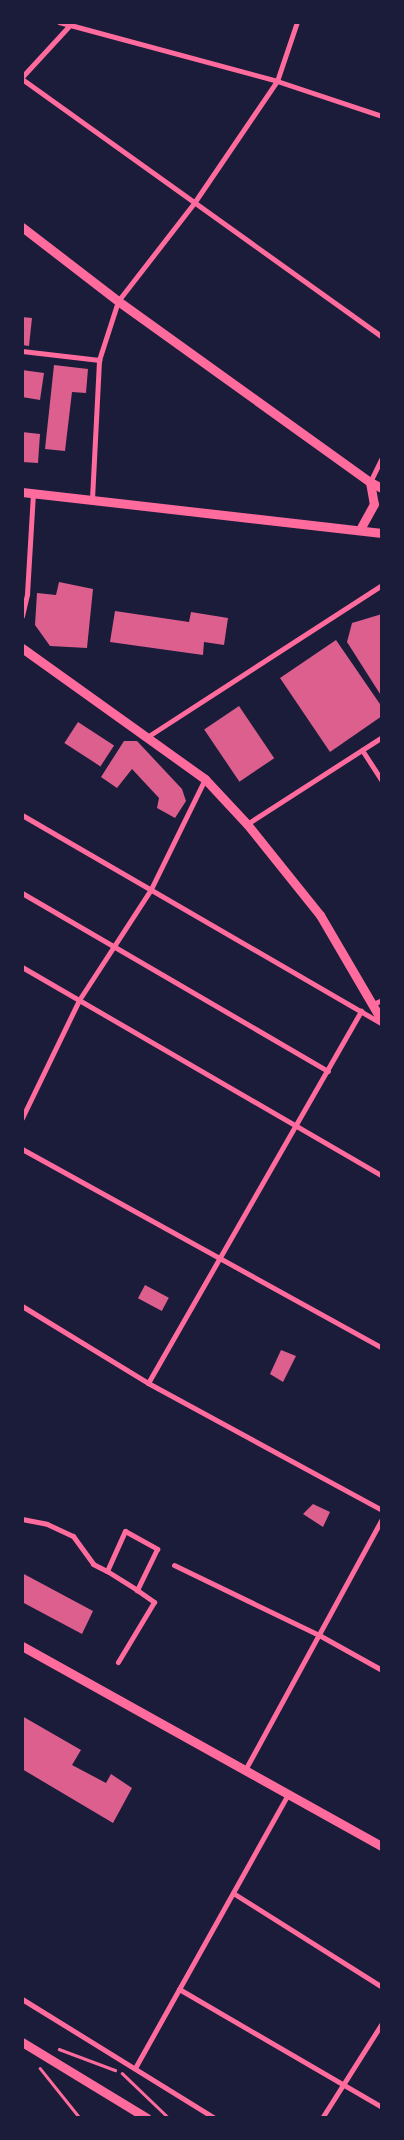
<!DOCTYPE html>
<style>
body{margin:0}
#map{position:relative;width:404px;height:2140px;overflow:hidden;background:#1b1b3a;font-family:"Libre Baskerville",serif}
div>[style]{position:absolute}
.building>*{inset:0;background:#dd5f8e;transform-origin:0 0}
.path>*{height:2.5px;margin:-1.25px;padding:0 1.25px;transform-origin:1.25px;border-radius:1.25px;background:#ff6b9d}
.minor>*{height:5px;margin:-2.5px;padding:0 2.5px;transform-origin:2.5px;border-radius:2.5px;background:#ff6b9d}
.tertiary>*{height:9px;margin:-4.5px;padding:0 4.5px;transform-origin:4.5px;border-radius:4.5px;background:#ff6b9d}
span{translate:-50% -50%;white-space:nowrap;text-align:center;line-height:1.15;-webkit-text-stroke:4.5px #1b1b3a;paint-order:stroke}
.frame{position:absolute;inset:0;border:24px solid #1b1b3a;pointer-events:none}
</style>
<div id="map">
<div class="building">
<i style="clip-path:polygon(22px 317px,32px 318px,29px 346px,22px 345px)"></i>
<i style="clip-path:polygon(54px 365px,88px 369px,86px 393px,72px 392px,65px 451px,45px 449px)"></i>
<i style="clip-path:polygon(22px 370px,44px 373px,40px 400px,22px 397px)"></i>
<i style="clip-path:polygon(22px 432px,40px 434px,38px 463px,22px 462px)"></i>
<i style="clip-path:polygon(59px 582px,93px 589px,87px 648px,50px 646px,35px 625px,37px 593px,56px 595px)"></i>
<i style="clip-path:polygon(115px 611px,189px 622px,191px 612px,228px 618px,224px 645px,204px 642px,203px 655px,110px 642px)"></i>
<i style="clip-path:polygon(382px 614px,382px 697px,347px 642px,352px 623px)"></i>
<i style="clip-path:polygon(336px 640px,382px 707px,382px 716px,330px 752px,280px 678px)"></i>
<i style="left:239px;top:706px;width:63px;height:42px;rotate:56deg"></i>
<i style="left:78px;top:722px;width:43px;height:25px;rotate:33deg"></i>
<i style="clip-path:polygon(124px 741px,137px 741px,182px 789px,186px 801px,175px 818px,157px 808px,159px 798px,132px 769px,117px 788px,101px 777px)"></i>
<i style="left:145px;top:1285px;width:27px;height:15px;rotate:28deg"></i>
<i style="clip-path:polygon(281px 1350px,296px 1356px,283px 1382px,270px 1374px)"></i>
<i style="clip-path:polygon(313px 1504px,330px 1512px,323px 1527px,303px 1514px)"></i>
<i style="clip-path:polygon(22px 1573px,93px 1611px,82px 1634px,22px 1602px)"></i>
<i style="clip-path:polygon(22px 1716px,81px 1750px,72px 1765px,106px 1783px,111px 1774px,132px 1788px,113px 1823px,22px 1769px)"></i>
</div>
<div class="path">
<i style="left:59px;top:2049px;width:60px;rotate:20.6deg"></i>
<i style="left:40px;top:2068px;width:64px;rotate:51.3deg"></i>
<i style="left:122px;top:2073px;width:65px;rotate:43.8deg"></i>
</div>
<div class="minor">
<i style="left:59px;top:22px;width:226px;rotate:15.1deg"></i>
<i style="left:277px;top:81px;width:111px;rotate:18.4deg"></i>
<i style="left:22px;top:77px;width:69px;rotate:-47.3deg"></i>
<i style="left:22px;top:79px;width:443px;rotate:35.6deg"></i>
<i style="left:22px;top:351px;width:78px;rotate:6.7deg"></i>
<i style="left:370px;top:482px;width:28px;rotate:-64deg"></i>
<i style="left:92px;top:499px;width:139px;rotate:-87.1deg"></i>
<i style="left:99px;top:360px;width:62px;rotate:-72.1deg"></i>
<i style="left:118px;top:301px;width:124px;rotate:-52.2deg"></i>
<i style="left:194px;top:203px;width:148px;rotate:-55.8deg"></i>
<i style="left:277px;top:81px;width:62px;rotate:-71.3deg"></i>
<i style="left:22px;top:616px;width:23px;rotate:-77deg"></i>
<i style="left:27px;top:594px;width:100px;rotate:-86.6deg"></i>
<i style="left:147px;top:737px;width:280px;rotate:-32.9deg"></i>
<i style="left:362px;top:750px;width:37px;rotate:57deg"></i>
<i style="left:22px;top:815px;width:415px;rotate:30.1deg"></i>
<i style="left:247px;top:824px;width:161px;rotate:-32.8deg"></i>
<i style="left:22px;top:893px;width:354px;rotate:30.2deg"></i>
<i style="left:22px;top:967px;width:416px;rotate:30.1deg"></i>
<i style="left:373px;top:1004px;width:10px;rotate:-24deg"></i>
<i style="left:22px;top:1118px;width:131px;rotate:-64.2deg"></i>
<i style="left:79px;top:1000px;width:132px;rotate:-57deg"></i>
<i style="left:151px;top:889px;width:123px;rotate:-63.9deg"></i>
<i style="left:22px;top:1149px;width:411px;rotate:28.9deg"></i>
<i style="left:22px;top:1306px;width:148px;rotate:31.4deg"></i>
<i style="left:148px;top:1383px;width:266px;rotate:28.5deg"></i>
<i style="left:148px;top:1383px;width:429px;rotate:-60.2deg"></i>
<i style="left:22px;top:1519px;width:25px;rotate:11deg"></i>
<i style="left:47px;top:1524px;width:29px;rotate:25deg"></i>
<i style="left:73px;top:1536px;width:34px;rotate:54deg"></i>
<i style="left:93px;top:1564px;width:16px;rotate:27deg"></i>
<i style="left:107px;top:1571px;width:44px;rotate:-65.8deg"></i>
<i style="left:125px;top:1531px;width:37px;rotate:29deg"></i>
<i style="left:157px;top:1549px;width:46px;rotate:116deg"></i>
<i style="left:137px;top:1590px;width:21px;rotate:35deg"></i>
<i style="left:154px;top:1602px;width:70px;rotate:121deg"></i>
<i style="left:174px;top:1565px;width:161px;rotate:25.8deg"></i>
<i style="left:319px;top:1635px;width:72px;rotate:29.1deg"></i>
<i style="left:107px;top:1571px;width:36px;rotate:32deg"></i>
<i style="left:245px;top:1770px;width:286px;rotate:-61.4deg"></i>
<i style="left:233px;top:1893px;width:176px;rotate:32.2deg"></i>
<i style="left:179px;top:1989px;width:235px;rotate:30.2deg"></i>
<i style="left:22px;top:1999px;width:227px;rotate:31.7deg"></i>
<i style="left:135px;top:2068px;width:314px;rotate:-60.8deg"></i>
<i style="left:322px;top:2118px;width:112px;rotate:-57.7deg"></i>
</div>
<div class="tertiary">
<i style="left:22px;top:227px;width:121px;rotate:37.6deg"></i>
<i style="left:118px;top:301px;width:310px;rotate:35.7deg"></i>
<i style="left:370px;top:482px;width:22px;rotate:80deg"></i>
<i style="left:374px;top:504px;width:29px;rotate:119deg"></i>
<i style="left:370px;top:482px;width:13px;rotate:27deg"></i>
<i style="left:22px;top:492px;width:362px;rotate:6.5deg"></i>
<i style="left:22px;top:648px;width:225px;rotate:35.6deg"></i>
<i style="left:205px;top:779px;width:62px;rotate:47deg"></i>
<i style="left:247px;top:824px;width:117px;rotate:51.3deg"></i>
<i style="left:320px;top:915px;width:123px;rotate:59.7deg"></i>
<i style="left:22px;top:1646px;width:412px;rotate:29.1deg"></i>
<i style="left:22px;top:2042px;width:146px;rotate:31.3deg"></i>
</div>
<div class="frame"></div>
</div>
